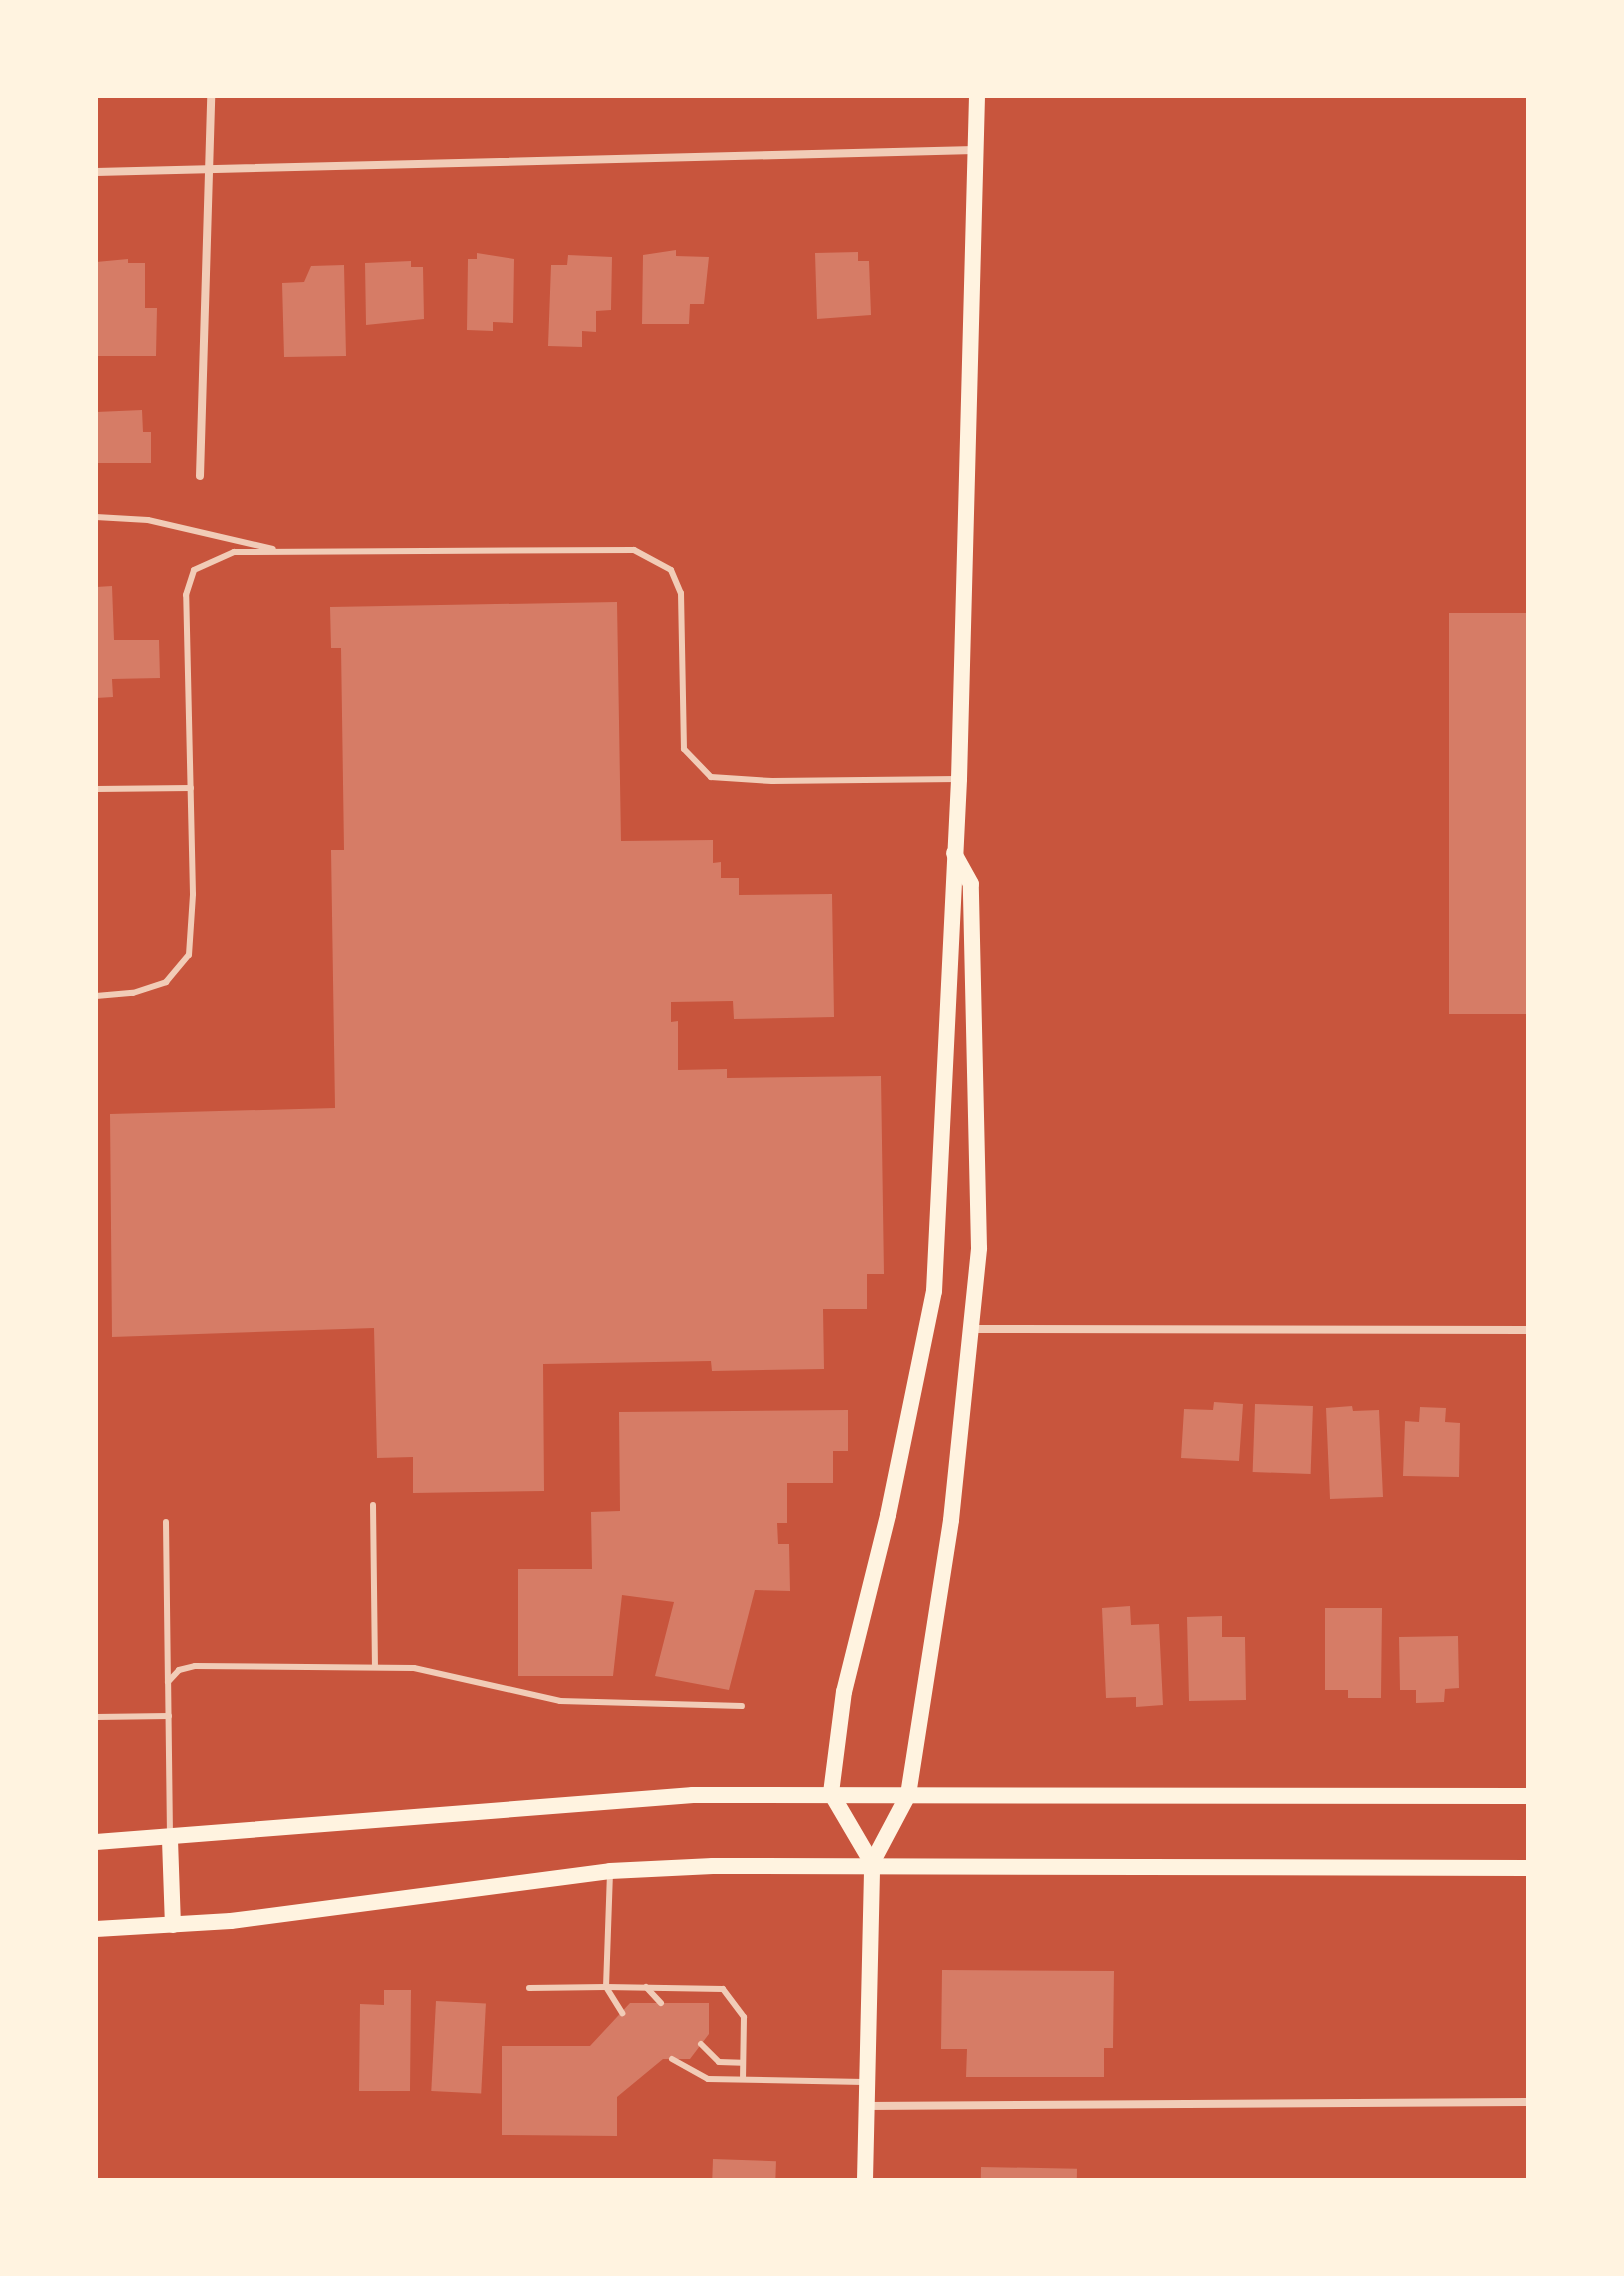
<!DOCTYPE html>
<style>
body{margin:0}
#map{position:relative;width:1624px;height:2276px;overflow:hidden;background:#c8553d;font-family:Inter,sans-serif}
div>[style]{position:absolute}
.building>*{inset:0;background:#d67c66;transform-origin:0 0}
.service>*{height:6px;margin:-3px;padding:0 3px;transform-origin:3px;border-radius:3px;background:#f1ccb7}
.minor>*{height:8px;margin:-4px;padding:0 4px;transform-origin:4px;border-radius:4px;background:#f1ccb7}
.secondary>*{height:16px;margin:-8px;padding:0 8px;transform-origin:8px;border-radius:8px;background:#fff3e0}
span{translate:-50% -50%;white-space:nowrap;text-align:center;line-height:1.15;-webkit-text-stroke:6px #fff3e0;paint-order:stroke}
.frame{position:absolute;inset:0;border:98px solid #fff3e0;pointer-events:none}
</style>
<div id="map">
<div class="building">
<i style="clip-path:polygon(676px 250px,676px 256px,709px 257px,704px 304px,690px 304px,689px 324px,642px 324px,643px 255px)"></i>
<i style="clip-path:polygon(858px 252px,858px 261px,869px 261px,871px 315px,817px 319px,815px 253px)"></i>
<i style="clip-path:polygon(477px 253px,514px 259px,513px 323px,493px 322px,493px 331px,467px 330px,468px 259px,477px 259px)"></i>
<i style="clip-path:polygon(568px 255px,612px 257px,611px 310px,596px 311px,596px 332px,582px 331px,582px 347px,548px 346px,551px 265px,567px 265px)"></i>
<i style="clip-path:polygon(128px 259px,128px 263px,145px 263px,145px 308px,157px 308px,156px 356px,98px 356px,96px 262px)"></i>
<i style="clip-path:polygon(411px 261px,411px 267px,423px 267px,424px 319px,366px 325px,365px 263px)"></i>
<i style="clip-path:polygon(344px 265px,346px 356px,284px 357px,282px 283px,304px 282px,311px 266px)"></i>
<i style="clip-path:polygon(142px 410px,143px 432px,151px 432px,151px 463px,96px 463px,96px 412px)"></i>
<i style="clip-path:polygon(112px 586px,114px 640px,159px 640px,160px 678px,112px 679px,113px 697px,96px 698px,96px 587px)"></i>
<i style="clip-path:polygon(617px 602px,621px 841px,713px 840px,713px 863px,721px 862px,721px 878px,739px 878px,739px 895px,832px 894px,834px 1017px,734px 1019px,733px 1001px,671px 1002px,671px 1022px,678px 1021px,678px 1070px,727px 1069px,727px 1078px,881px 1076px,884px 1274px,867px 1274px,867px 1309px,823px 1309px,824px 1369px,712px 1371px,711px 1361px,543px 1364px,544px 1491px,413px 1493px,413px 1457px,377px 1458px,374px 1328px,112px 1337px,110px 1114px,335px 1108px,331px 850px,344px 850px,341px 648px,331px 648px,330px 607px)"></i>
<i style="left:1449px;top:613px;width:79px;height:401px"></i>
<i style="clip-path:polygon(1214px 1402px,1243px 1404px,1239px 1461px,1181px 1458px,1184px 1409px,1213px 1410px)"></i>
<i style="left:1255px;top:1404px;width:58px;height:68px;rotate:2deg"></i>
<i style="clip-path:polygon(1352px 1406px,1353px 1411px,1379px 1410px,1383px 1497px,1330px 1499px,1326px 1408px)"></i>
<i style="clip-path:polygon(1420px 1407px,1446px 1408px,1445px 1422px,1460px 1423px,1459px 1477px,1403px 1476px,1405px 1421px,1419px 1422px)"></i>
<i style="clip-path:polygon(848px 1410px,848px 1451px,833px 1451px,833px 1483px,787px 1483px,787px 1523px,777px 1523px,778px 1544px,789px 1544px,790px 1591px,755px 1590px,729px 1690px,655px 1676px,674px 1602px,622px 1595px,613px 1676px,518px 1676px,518px 1569px,592px 1569px,591px 1512px,620px 1511px,619px 1412px)"></i>
<i style="clip-path:polygon(1130px 1606px,1131px 1625px,1159px 1624px,1163px 1705px,1136px 1707px,1136px 1697px,1106px 1698px,1102px 1608px)"></i>
<i style="clip-path:polygon(1325px 1608px,1382px 1608px,1381px 1698px,1348px 1698px,1348px 1690px,1325px 1690px)"></i>
<i style="clip-path:polygon(1222px 1616px,1222px 1637px,1245px 1637px,1246px 1700px,1189px 1701px,1187px 1617px)"></i>
<i style="clip-path:polygon(1458px 1636px,1459px 1688px,1445px 1689px,1444px 1702px,1416px 1703px,1416px 1690px,1400px 1690px,1399px 1637px)"></i>
<i style="clip-path:polygon(942px 1970px,1114px 1971px,1113px 2048px,1104px 2048px,1104px 2077px,966px 2077px,967px 2049px,941px 2049px)"></i>
<i style="clip-path:polygon(384px 1990px,411px 1990px,410px 2091px,359px 2091px,360px 2004px,384px 2005px)"></i>
<i style="left:436px;top:2001px;width:50px;height:90px;rotate:3deg"></i>
<i style="clip-path:polygon(630px 2003px,709px 2003px,709px 2034px,690px 2059px,663px 2059px,617px 2097px,617px 2136px,502px 2135px,502px 2046px,590px 2046px)"></i>
<i style="left:713px;top:2159px;width:63px;height:21px;rotate:2deg"></i>
<i style="left:981px;top:2167px;width:96px;height:13px;rotate:1deg"></i>
</div>
<div class="service">
<i style="left:96px;top:517px;width:52px;rotate:3.3deg"></i>
<i style="left:148px;top:520px;width:128px;rotate:13.1deg"></i>
<i style="left:96px;top:789px;width:95px;rotate:-0.6deg"></i>
<i style="left:96px;top:996px;width:37px;rotate:-5deg"></i>
<i style="left:133px;top:993px;width:35px;rotate:-18deg"></i>
<i style="left:166px;top:982px;width:35px;rotate:-50deg"></i>
<i style="left:189px;top:955px;width:61px;rotate:-86.2deg"></i>
<i style="left:193px;top:894px;width:299px;rotate:-91.3deg"></i>
<i style="left:186px;top:595px;width:26px;rotate:-72deg"></i>
<i style="left:194px;top:570px;width:44px;rotate:-24.2deg"></i>
<i style="left:234px;top:552px;width:400px;rotate:-0.3deg"></i>
<i style="left:634px;top:550px;width:42px;rotate:28.4deg"></i>
<i style="left:671px;top:570px;width:25px;rotate:67deg"></i>
<i style="left:681px;top:593px;width:156px;rotate:88.9deg"></i>
<i style="left:684px;top:749px;width:39px;rotate:46deg"></i>
<i style="left:711px;top:777px;width:61px;rotate:3.8deg"></i>
<i style="left:772px;top:781px;width:186px;rotate:-0.6deg"></i>
<i style="left:373px;top:1505px;width:162px;rotate:89.3deg"></i>
<i style="left:166px;top:1522px;width:160px;rotate:89.3deg"></i>
<i style="left:96px;top:1717px;width:73px;rotate:-0.8deg"></i>
<i style="left:170px;top:1836px;width:154px;rotate:-90.7deg"></i>
<i style="left:168px;top:1682px;width:16px;rotate:-47deg"></i>
<i style="left:179px;top:1670px;width:16px;rotate:-14deg"></i>
<i style="left:195px;top:1666px;width:219px;rotate:0.5deg"></i>
<i style="left:414px;top:1668px;width:150px;rotate:12.7deg"></i>
<i style="left:560px;top:1701px;width:182px;rotate:1.6deg"></i>
<i style="left:606px;top:1987px;width:117px;rotate:1deg"></i>
<i style="left:723px;top:1989px;width:35px;rotate:53deg"></i>
<i style="left:744px;top:2017px;width:62px;rotate:90.9deg"></i>
<i style="left:606px;top:1987px;width:31px;rotate:58deg"></i>
<i style="left:646px;top:1987px;width:22px;rotate:47deg"></i>
<i style="left:529px;top:1988px;width:77px;rotate:-0.7deg"></i>
<i style="left:606px;top:1987px;width:116px;rotate:-88deg"></i>
<i style="left:701px;top:2044px;width:25px;rotate:45deg"></i>
<i style="left:719px;top:2062px;width:23px;rotate:2deg"></i>
<i style="left:672px;top:2059px;width:41px;rotate:29.1deg"></i>
<i style="left:708px;top:2079px;width:156px;rotate:1.1deg"></i>
</div>
<div class="minor">
<i style="left:96px;top:172px;width:879px;rotate:-1.43deg"></i>
<i style="left:200px;top:476px;width:380px;rotate:-88.3deg"></i>
<i style="left:972px;top:1329px;width:556px;rotate:0.1deg"></i>
<i style="left:867px;top:2106px;width:661px;rotate:-0.35deg"></i>
</div>
<div class="secondary">
<i style="left:170px;top:1840px;width:85px;rotate:88deg"></i>
<i style="left:96px;top:1842px;width:599px;rotate:-4.5deg"></i>
<i style="left:693px;top:1795px;width:835px;rotate:0.07deg"></i>
<i style="left:872px;top:1863px;width:81px;rotate:-120.4deg"></i>
<i style="left:831px;top:1793px;width:102px;rotate:-82.7deg"></i>
<i style="left:844px;top:1692px;width:182px;rotate:-76deg"></i>
<i style="left:888px;top:1515px;width:229px;rotate:-78.4deg"></i>
<i style="left:934px;top:1291px;width:513px;rotate:-87.2deg"></i>
<i style="left:959px;top:779px;width:683px;rotate:-88.49deg"></i>
<i style="left:96px;top:1929px;width:135px;rotate:-3.4deg"></i>
<i style="left:231px;top:1921px;width:382px;rotate:-7.5deg"></i>
<i style="left:610px;top:1871px;width:103px;rotate:-2.8deg"></i>
<i style="left:713px;top:1866px;width:815px;rotate:0.14deg"></i>
<i style="left:865px;top:2180px;width:317px;rotate:-88.7deg"></i>
<i style="left:872px;top:1863px;width:77px;rotate:-62.1deg"></i>
<i style="left:908px;top:1795px;width:278px;rotate:-81.1deg"></i>
<i style="left:951px;top:1520px;width:273px;rotate:-84.1deg"></i>
<i style="left:979px;top:1248px;width:364px;rotate:-91.3deg"></i>
<i style="left:971px;top:884px;width:35px;rotate:-119deg"></i>
</div>
<div class="frame"></div>
</div>
